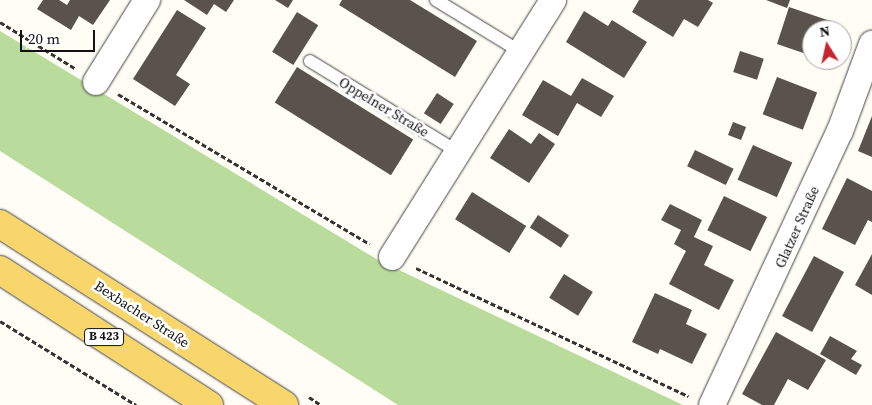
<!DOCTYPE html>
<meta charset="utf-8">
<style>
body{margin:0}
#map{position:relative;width:872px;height:405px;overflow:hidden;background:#fffdf5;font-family:"Source Serif 4",serif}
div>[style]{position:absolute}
.forest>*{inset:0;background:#b9dc9c}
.building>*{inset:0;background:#5a524d;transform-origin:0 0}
.path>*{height:3px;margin-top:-1.5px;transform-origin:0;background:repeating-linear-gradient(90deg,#333 0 5px,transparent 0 7.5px)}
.roads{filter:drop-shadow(0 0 1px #444) drop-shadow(0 0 1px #444)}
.lane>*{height:12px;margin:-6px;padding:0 6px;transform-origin:6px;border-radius:6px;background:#fff}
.street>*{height:26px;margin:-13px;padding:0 13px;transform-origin:13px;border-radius:13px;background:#fff}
.primary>*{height:28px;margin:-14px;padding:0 14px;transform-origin:14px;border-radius:14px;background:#f9d66b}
span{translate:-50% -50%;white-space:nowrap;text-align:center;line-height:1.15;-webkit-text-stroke:5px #fff;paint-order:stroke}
.shield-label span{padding:1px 4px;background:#fff;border:1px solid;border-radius:4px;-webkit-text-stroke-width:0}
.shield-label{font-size:12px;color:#111;font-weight:700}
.street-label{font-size:14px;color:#111}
.north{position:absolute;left:802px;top:20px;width:50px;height:50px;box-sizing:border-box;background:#fff;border:1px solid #a0a0a0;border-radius:50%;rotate:350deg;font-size:14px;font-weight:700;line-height:20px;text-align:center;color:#111}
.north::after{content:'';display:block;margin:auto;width:18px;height:22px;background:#c4262e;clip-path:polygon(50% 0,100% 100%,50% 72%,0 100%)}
.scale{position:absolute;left:20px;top:30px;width:75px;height:22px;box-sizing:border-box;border:2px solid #111;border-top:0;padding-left:6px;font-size:15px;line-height:18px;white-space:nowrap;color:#111;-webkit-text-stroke:4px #fff;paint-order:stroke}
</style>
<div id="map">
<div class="forest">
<i style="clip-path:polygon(0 31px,378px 260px,683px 405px,398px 405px,0 151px)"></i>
</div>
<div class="building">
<i style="clip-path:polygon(43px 0,59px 0,67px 5px,70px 0,110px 0,93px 25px,79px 16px,71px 30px,37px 9px)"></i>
<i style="clip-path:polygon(184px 0,234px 0,226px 12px,214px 4px,207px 15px)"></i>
<i style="clip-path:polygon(275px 0,293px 0,288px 8px)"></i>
<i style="clip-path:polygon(342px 0,410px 0,477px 41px,455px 77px,339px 5px)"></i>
<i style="clip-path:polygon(639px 0,708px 0,713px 3px,698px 27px,684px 19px,673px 37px,632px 12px)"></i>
<i style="clip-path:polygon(766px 0,790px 0,787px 8px)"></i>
<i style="clip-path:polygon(789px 7px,839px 24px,837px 30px,812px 30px,812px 56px,777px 44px)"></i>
<i style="clip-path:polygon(177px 10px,206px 28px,176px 75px,190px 84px,175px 106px,133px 79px)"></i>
<i style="clip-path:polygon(584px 11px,608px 26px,612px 20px,647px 42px,624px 78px,566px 42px)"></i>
<i style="left:297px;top:12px;width:25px;height:47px;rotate:32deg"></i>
<i style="left:740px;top:51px;width:25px;height:22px;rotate:18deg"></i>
<i style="left:297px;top:67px;width:137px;height:42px;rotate:32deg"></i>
<i style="left:777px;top:77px;width:43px;height:40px;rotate:21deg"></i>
<i style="clip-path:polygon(582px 78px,614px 96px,601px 117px,577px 103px,558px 136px,522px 115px,543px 80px,571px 96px)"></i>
<i style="left:437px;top:93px;width:20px;height:24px;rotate:33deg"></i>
<i style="clip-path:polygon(872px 116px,872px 157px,858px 151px)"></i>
<i style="left:733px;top:122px;width:14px;height:14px;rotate:21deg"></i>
<i style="clip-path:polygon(509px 129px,531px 144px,539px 133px,555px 144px,529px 183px,490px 158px)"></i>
<i style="left:753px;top:145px;width:43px;height:38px;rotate:24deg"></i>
<i style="left:695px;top:150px;width:43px;height:18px;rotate:26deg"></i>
<i style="clip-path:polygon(847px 178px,872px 191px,872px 222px,868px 220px,855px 245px,822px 229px)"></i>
<i style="left:472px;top:192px;width:64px;height:32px;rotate:32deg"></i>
<i style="left:724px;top:196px;width:48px;height:38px;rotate:26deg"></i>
<i style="clip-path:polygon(670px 204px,702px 220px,694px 237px,713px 246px,704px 265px,734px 280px,719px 310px,669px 284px,686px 251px,674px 244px,681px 230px,661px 220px)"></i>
<i style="left:538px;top:215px;width:37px;height:15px;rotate:33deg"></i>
<i style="clip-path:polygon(872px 254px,872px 295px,855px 285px)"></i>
<i style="left:814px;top:256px;width:34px;height:68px;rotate:28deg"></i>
<i style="left:564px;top:274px;width:34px;height:28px;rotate:32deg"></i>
<i style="clip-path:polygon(655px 293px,692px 310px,686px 324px,707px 334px,692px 364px,660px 349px,658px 354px,632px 342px)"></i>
<i style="clip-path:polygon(776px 332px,826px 360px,808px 390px,788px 379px,774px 405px,762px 405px,742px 394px)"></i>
<i style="clip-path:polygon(830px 336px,857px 351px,851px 359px,862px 365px,856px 375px,820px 354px)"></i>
</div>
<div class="path">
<i style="left:0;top:22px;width:89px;rotate:31.7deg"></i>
<i style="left:118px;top:94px;width:293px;rotate:30.8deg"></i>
<i style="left:416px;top:268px;width:301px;rotate:25.2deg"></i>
<i style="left:0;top:321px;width:160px;rotate:31.7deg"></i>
<i style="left:309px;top:397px;width:14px;rotate:34deg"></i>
</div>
<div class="roads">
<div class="lane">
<i style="left:436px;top:0;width:100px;rotate:31.5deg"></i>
<i style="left:310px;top:61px;width:174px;rotate:31.6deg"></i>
</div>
<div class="street">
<i style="left:96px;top:82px;width:97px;rotate:-58.1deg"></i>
<i style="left:392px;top:257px;width:303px;rotate:-57.9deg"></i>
<i style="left:712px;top:405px;width:302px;rotate:-65deg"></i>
<i style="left:840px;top:131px;width:93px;rotate:-69.8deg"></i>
</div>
<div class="primary">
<i style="left:0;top:224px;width:337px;rotate:32.5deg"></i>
<i style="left:0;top:270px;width:249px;rotate:32.9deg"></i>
</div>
</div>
<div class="shield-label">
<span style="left:104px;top:337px">B 423</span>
</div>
<div class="street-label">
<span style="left:384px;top:107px;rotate:31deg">Oppelner Straße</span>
<span style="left:797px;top:227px;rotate:-66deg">Glatzer Straße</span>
<span style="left:142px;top:314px;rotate:33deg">Bexbacher Straße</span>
</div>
<div class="north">N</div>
<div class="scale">20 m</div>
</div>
